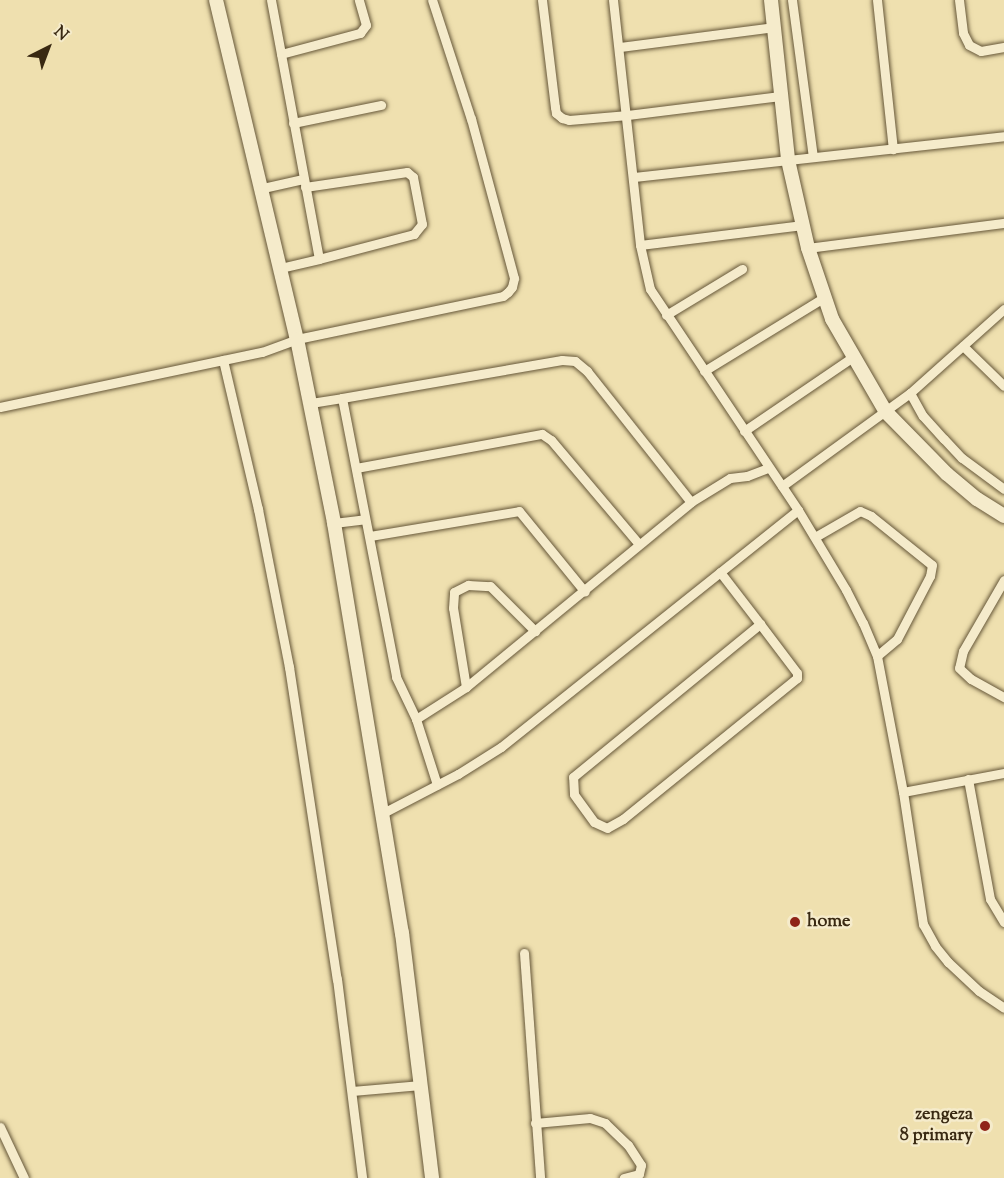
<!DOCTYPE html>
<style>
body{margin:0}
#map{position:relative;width:1004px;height:1178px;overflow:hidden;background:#efe0af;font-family:"Sorts Mill Goudy",serif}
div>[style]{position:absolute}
.roads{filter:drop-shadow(0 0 2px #665739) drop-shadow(0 0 2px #665739)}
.street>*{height:9px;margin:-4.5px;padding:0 4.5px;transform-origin:4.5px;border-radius:4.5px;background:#f5ebcb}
.secondary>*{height:14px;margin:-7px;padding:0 7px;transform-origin:7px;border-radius:7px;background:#f5ebcb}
.dots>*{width:16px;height:16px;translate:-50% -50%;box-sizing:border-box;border:3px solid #f5ebcb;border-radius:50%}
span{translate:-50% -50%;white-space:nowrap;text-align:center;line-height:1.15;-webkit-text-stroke:5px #f5ebcb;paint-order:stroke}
.poi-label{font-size:18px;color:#392912;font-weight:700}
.left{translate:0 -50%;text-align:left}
.right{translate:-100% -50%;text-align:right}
.north{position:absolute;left:18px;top:18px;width:60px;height:60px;-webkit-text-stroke:4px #f5ebcb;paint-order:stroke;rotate:42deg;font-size:16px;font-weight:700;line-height:24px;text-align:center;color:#392912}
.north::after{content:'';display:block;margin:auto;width:21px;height:27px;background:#392912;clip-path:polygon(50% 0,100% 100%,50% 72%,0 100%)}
</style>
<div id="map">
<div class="roads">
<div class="street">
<i style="left:271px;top:0;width:263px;rotate:79.5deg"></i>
<i style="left:319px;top:259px;width:39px;rotate:167deg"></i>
<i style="left:542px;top:0;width:108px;rotate:83.1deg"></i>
<i style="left:555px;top:107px;width:6px;rotate:81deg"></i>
<i style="left:556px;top:113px;width:8px;rotate:40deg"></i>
<i style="left:562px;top:118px;width:7px;rotate:16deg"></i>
<i style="left:569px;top:120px;width:59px;rotate:-4.8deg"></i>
<i style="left:628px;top:115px;width:153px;rotate:-7.1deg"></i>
<i style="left:613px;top:0;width:246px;rotate:83.7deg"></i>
<i style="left:640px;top:245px;width:45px;rotate:77.2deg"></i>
<i style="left:650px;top:289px;width:266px;rotate:56.2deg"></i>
<i style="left:798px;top:510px;width:93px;rotate:59deg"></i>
<i style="left:846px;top:590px;width:37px;rotate:63deg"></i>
<i style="left:863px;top:623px;width:36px;rotate:67deg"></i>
<i style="left:877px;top:656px;width:138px;rotate:79.2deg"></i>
<i style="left:903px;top:792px;width:134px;rotate:81.4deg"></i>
<i style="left:923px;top:924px;width:25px;rotate:61deg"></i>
<i style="left:935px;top:946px;width:21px;rotate:51deg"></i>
<i style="left:948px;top:962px;width:42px;rotate:43.1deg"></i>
<i style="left:979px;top:991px;width:30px;rotate:34deg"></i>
<i style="left:792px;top:0;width:158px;rotate:82.4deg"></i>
<i style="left:877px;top:0;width:150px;rotate:83.9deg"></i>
<i style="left:959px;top:0;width:33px;rotate:83deg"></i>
<i style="left:963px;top:33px;width:13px;rotate:63deg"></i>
<i style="left:969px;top:45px;width:13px;rotate:27deg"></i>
<i style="left:981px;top:51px;width:23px;rotate:-10deg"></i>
<i style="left:620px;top:47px;width:154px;rotate:-7.4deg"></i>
<i style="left:281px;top:54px;width:82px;rotate:-14.9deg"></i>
<i style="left:360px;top:33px;width:10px;rotate:-53deg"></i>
<i style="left:366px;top:25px;width:26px;rotate:-106deg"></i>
<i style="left:293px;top:123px;width:90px;rotate:-11.6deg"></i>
<i style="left:634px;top:177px;width:372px;rotate:-6.3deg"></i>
<i style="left:305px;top:187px;width:103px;rotate:-8.4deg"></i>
<i style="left:407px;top:172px;width:8px;rotate:40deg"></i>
<i style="left:413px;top:177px;width:48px;rotate:79.2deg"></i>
<i style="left:422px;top:224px;width:13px;rotate:129deg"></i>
<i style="left:414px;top:234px;width:98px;rotate:165.3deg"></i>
<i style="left:263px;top:188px;width:41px;rotate:-12.7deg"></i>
<i style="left:640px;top:245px;width:164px;rotate:-7deg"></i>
<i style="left:808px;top:248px;width:198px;rotate:-7.3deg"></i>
<i style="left:666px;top:315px;width:89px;rotate:-31.2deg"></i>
<i style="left:963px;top:346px;width:57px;rotate:44.3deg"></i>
<i style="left:223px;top:360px;width:153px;rotate:76.8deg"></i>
<i style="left:258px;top:509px;width:161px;rotate:78.9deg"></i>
<i style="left:289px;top:667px;width:316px;rotate:81.3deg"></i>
<i style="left:337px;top:979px;width:201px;rotate:82.8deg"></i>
<i style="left:704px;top:371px;width:140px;rotate:-31.5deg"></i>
<i style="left:910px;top:393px;width:26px;rotate:61deg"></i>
<i style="left:923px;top:416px;width:31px;rotate:48deg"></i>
<i style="left:944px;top:439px;width:26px;rotate:47deg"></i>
<i style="left:962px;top:458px;width:52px;rotate:36.4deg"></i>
<i style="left:342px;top:398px;width:223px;rotate:-9.8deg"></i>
<i style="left:562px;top:360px;width:13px;rotate:4deg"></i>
<i style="left:575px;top:361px;width:16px;rotate:40deg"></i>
<i style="left:587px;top:371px;width:167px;rotate:51.6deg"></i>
<i style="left:311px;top:403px;width:31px;rotate:-9deg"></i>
<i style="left:342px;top:398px;width:284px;rotate:79deg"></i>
<i style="left:396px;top:677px;width:47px;rotate:64.5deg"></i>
<i style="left:416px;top:719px;width:69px;rotate:72.3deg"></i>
<i style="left:0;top:407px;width:268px;rotate:-11.9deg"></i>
<i style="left:262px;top:352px;width:37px;rotate:-20deg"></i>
<i style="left:297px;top:339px;width:210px;rotate:-11.8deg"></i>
<i style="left:503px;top:296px;width:6px;rotate:-39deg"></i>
<i style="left:508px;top:292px;width:6px;rotate:-51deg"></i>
<i style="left:512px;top:287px;width:9px;rotate:-77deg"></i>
<i style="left:514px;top:278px;width:165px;rotate:-105.1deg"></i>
<i style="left:471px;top:119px;width:125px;rotate:-108.1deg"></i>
<i style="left:744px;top:431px;width:132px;rotate:-34.2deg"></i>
<i style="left:356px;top:468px;width:189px;rotate:-10.4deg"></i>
<i style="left:542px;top:434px;width:11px;rotate:34deg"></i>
<i style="left:551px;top:440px;width:135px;rotate:49.8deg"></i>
<i style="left:782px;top:486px;width:158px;rotate:-36deg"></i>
<i style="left:910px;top:393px;width:126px;rotate:-41.8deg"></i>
<i style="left:334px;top:523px;width:31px;rotate:-7deg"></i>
<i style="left:370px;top:536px;width:151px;rotate:-9.5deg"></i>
<i style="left:519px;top:511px;width:104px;rotate:50.8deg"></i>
<i style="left:815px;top:537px;width:52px;rotate:-30deg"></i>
<i style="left:860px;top:511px;width:12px;rotate:24deg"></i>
<i style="left:871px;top:516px;width:78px;rotate:38.8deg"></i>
<i style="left:932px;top:565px;width:11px;rotate:100deg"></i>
<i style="left:930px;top:576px;width:71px;rotate:117.6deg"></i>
<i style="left:897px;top:639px;width:26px;rotate:140deg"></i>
<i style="left:720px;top:572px;width:66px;rotate:52.4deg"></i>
<i style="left:760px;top:624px;width:61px;rotate:52.9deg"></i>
<i style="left:797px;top:673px;width:5px;rotate:90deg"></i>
<i style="left:797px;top:678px;width:224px;rotate:141deg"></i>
<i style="left:623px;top:819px;width:18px;rotate:151deg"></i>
<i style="left:607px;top:828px;width:14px;rotate:-155deg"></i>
<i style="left:594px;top:822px;width:34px;rotate:-126deg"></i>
<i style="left:574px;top:794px;width:17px;rotate:-93deg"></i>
<i style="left:573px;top:777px;width:242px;rotate:-39.3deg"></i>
<i style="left:1004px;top:580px;width:82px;rotate:120deg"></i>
<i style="left:963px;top:651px;width:17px;rotate:103deg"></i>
<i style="left:959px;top:668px;width:16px;rotate:43deg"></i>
<i style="left:971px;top:679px;width:38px;rotate:29deg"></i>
<i style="left:466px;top:687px;width:80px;rotate:-99.3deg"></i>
<i style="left:453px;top:608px;width:16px;rotate:-86deg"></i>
<i style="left:454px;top:592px;width:16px;rotate:-27deg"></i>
<i style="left:468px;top:585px;width:22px;rotate:3deg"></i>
<i style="left:490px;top:586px;width:64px;rotate:45deg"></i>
<i style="left:416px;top:719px;width:59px;rotate:-32.6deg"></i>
<i style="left:466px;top:687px;width:291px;rotate:-39.4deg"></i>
<i style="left:691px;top:502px;width:46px;rotate:-31.6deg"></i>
<i style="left:730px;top:478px;width:17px;rotate:-7deg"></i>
<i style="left:747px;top:476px;width:22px;rotate:-21deg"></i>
<i style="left:968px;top:779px;width:122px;rotate:79.6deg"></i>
<i style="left:990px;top:899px;width:27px;rotate:59deg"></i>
<i style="left:903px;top:792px;width:103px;rotate:-10.7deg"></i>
<i style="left:383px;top:813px;width:85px;rotate:-27.5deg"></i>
<i style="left:458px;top:774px;width:51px;rotate:-32.1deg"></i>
<i style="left:501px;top:747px;width:380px;rotate:-38.6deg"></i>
<i style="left:524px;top:953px;width:226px;rotate:85.9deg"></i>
<i style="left:352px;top:1091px;width:69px;rotate:-5deg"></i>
<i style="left:535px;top:1123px;width:55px;rotate:-5.2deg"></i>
<i style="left:590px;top:1118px;width:16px;rotate:18deg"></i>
<i style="left:605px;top:1123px;width:32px;rotate:44deg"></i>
<i style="left:628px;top:1145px;width:24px;rotate:57deg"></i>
<i style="left:641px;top:1165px;width:9px;rotate:103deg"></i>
<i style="left:639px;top:1174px;width:16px;rotate:165deg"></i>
<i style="left:0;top:1127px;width:56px;rotate:64.8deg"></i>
</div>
<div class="secondary">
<i style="left:216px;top:0;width:349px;rotate:76.6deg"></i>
<i style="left:297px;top:339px;width:188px;rotate:78.6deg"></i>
<i style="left:334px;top:523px;width:416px;rotate:80.6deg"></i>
<i style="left:402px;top:933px;width:247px;rotate:83deg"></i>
<i style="left:771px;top:0;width:161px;rotate:83.9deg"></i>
<i style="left:788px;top:160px;width:90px;rotate:77.2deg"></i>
<i style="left:808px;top:248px;width:75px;rotate:71.3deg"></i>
<i style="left:832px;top:319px;width:108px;rotate:59.9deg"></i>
<i style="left:886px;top:412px;width:87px;rotate:45.5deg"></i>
<i style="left:947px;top:474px;width:39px;rotate:40deg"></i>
<i style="left:977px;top:499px;width:32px;rotate:32deg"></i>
</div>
</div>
<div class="dots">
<i style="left:795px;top:922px;background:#8f2418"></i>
<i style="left:985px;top:1126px;background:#8f2418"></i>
</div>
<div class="poi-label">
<span class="left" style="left:807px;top:922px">home</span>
<span class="right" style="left:973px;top:1126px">zengeza<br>8 primary</span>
</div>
<div class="north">N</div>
</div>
